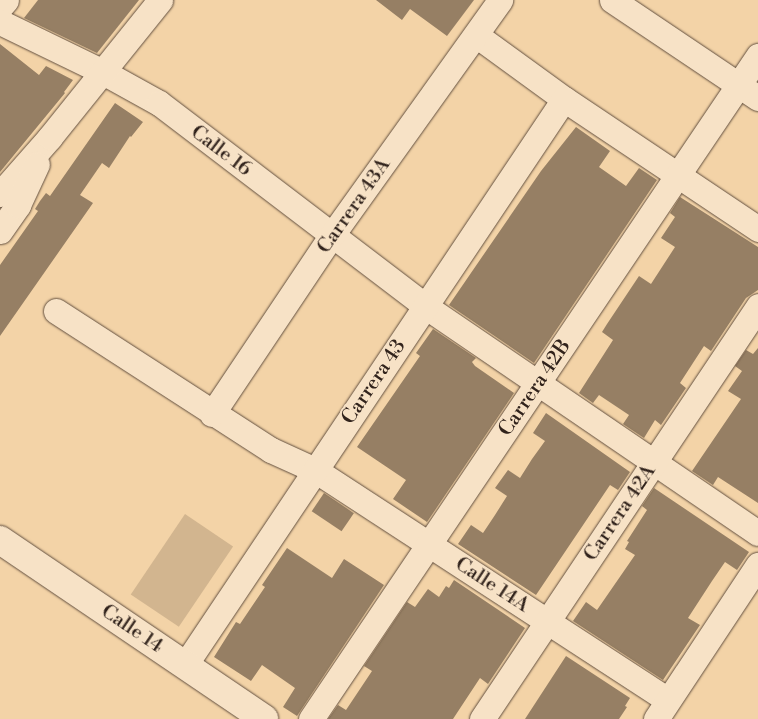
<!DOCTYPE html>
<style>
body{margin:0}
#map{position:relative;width:758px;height:719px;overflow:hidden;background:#f3d3a7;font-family:"Libre Bodoni",serif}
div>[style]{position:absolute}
.green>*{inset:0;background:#d2b58f;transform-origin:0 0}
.building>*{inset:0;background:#967f64;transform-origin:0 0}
.roads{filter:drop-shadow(0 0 1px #624f3f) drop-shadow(0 0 1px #624f3f)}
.minor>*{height:25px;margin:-12.5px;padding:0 12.5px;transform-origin:12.5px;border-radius:12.5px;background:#f7e2c6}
.tertiary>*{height:28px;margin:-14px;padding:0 14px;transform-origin:14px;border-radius:14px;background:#f7e2c6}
span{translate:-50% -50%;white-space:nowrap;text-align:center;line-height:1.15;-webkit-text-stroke:4px #f7e2c6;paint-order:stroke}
.street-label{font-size:20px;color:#31231c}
</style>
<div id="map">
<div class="green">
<i style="left:185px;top:514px;width:58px;height:97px;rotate:34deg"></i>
</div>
<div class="building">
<i style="clip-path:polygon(38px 0,139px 0,97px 53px,24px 18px)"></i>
<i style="clip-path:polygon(376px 0,474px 0,447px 36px,410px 9px,402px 20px)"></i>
<i style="clip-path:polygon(0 44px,39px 75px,46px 66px,73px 80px,64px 92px,65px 93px,0 172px)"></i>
<i style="clip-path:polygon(115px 103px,143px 122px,131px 137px,130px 136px,109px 168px,102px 163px,80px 195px,93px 203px,0 336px,0 265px,38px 211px,35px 209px,40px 201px,46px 193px,50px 196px)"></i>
<i style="clip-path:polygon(576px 127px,610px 151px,599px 167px,626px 186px,639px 168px,657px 180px,534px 363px,449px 305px,541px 171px)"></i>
<i style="clip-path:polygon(680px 197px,758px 247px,758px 290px,746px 298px,711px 351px,704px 346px,680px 383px,686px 388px,661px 425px,655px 420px,644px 438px,623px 424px,629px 415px,599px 395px,593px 403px,579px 393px,613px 340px,602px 332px,607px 324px,639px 276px,651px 284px,675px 247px,661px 238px,675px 217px,670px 213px)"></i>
<i style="clip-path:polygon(433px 329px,476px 358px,472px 362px,475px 366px,514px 393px,427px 522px,393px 499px,406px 480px,357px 447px,420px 356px,416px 353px)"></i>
<i style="clip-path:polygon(758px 348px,758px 503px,718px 477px,713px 485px,692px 471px,741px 399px,728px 391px,742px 371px,735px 366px,746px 350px,753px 354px)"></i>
<i style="clip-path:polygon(546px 413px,630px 472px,618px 490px,610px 485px,536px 595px,458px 544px,471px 525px,483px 533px,495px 515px,507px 496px,495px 488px,508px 470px,520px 478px,532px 459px,545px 441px,533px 433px)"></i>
<i style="clip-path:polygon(654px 488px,749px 552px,737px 570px,725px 562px,712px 581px,688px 618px,700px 625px,663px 680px,573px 621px,586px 602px,597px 610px,635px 555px,625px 549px,629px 542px,627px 541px,647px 510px,642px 506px)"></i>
<i style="left:324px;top:493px;width:36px;height:22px;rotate:34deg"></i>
<i style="clip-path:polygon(287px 548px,332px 578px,344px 559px,384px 585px,297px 716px,283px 707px,295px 688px,262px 665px,251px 681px,214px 657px,236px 622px,240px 624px,265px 587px,262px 585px)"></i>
<i style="clip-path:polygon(454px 580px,525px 628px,488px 684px,480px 678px,453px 719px,328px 719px,338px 705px,346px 710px,372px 671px,364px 666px,407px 602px,415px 607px,428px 589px,439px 597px,446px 586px,449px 588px)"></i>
<i style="clip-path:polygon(566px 656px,630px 698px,625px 706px,627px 707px,619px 719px,525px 719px)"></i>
</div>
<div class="roads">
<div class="minor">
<i style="left:612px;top:0;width:176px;rotate:33.9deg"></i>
<i style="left:0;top:7px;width:9px;rotate:-49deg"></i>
<i style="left:0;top:22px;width:114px;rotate:25.9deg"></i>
<i style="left:103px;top:72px;width:64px;rotate:29deg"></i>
<i style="left:159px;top:103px;width:335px;rotate:37.3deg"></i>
<i style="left:425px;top:306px;width:403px;rotate:34.3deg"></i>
<i style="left:476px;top:35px;width:109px;rotate:36deg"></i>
<i style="left:564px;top:99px;width:234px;rotate:33.8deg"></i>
<i style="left:0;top:194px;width:76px;rotate:-48.7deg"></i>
<i style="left:50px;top:137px;width:176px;rotate:-51.2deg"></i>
<i style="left:0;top:231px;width:32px;rotate:-55deg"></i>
<i style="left:18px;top:205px;width:45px;rotate:-65.1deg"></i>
<i style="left:56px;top:311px;width:256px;rotate:32.9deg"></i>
<i style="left:271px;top:450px;width:48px;rotate:24.4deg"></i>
<i style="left:315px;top:470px;width:421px;rotate:33.1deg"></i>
<i style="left:212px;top:414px;width:216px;rotate:-56.2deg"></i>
<i style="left:332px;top:235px;width:289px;rotate:-54.4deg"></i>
<i style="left:185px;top:665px;width:681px;rotate:-56.19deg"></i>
<i style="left:311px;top:719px;width:800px;rotate:-56.01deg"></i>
<i style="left:482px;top:719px;width:497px;rotate:-56.2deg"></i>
<i style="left:656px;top:719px;width:185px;rotate:-56.5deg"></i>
</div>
<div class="tertiary">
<i style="left:0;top:540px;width:319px;rotate:34.1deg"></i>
</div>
</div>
<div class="street-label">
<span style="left:221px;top:151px;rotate:37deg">Calle 16</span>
<span style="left:354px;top:206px;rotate:-55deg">Carrera 43A</span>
<span style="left:374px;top:382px;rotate:-56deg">Carrera 43</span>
<span style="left:535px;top:388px;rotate:-56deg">Carrera 42B</span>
<span style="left:620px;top:513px;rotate:-56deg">Carrera 42A</span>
<span style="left:492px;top:585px;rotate:33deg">Calle 14A</span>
<span style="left:132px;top:629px;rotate:34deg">Calle 14</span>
</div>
</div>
